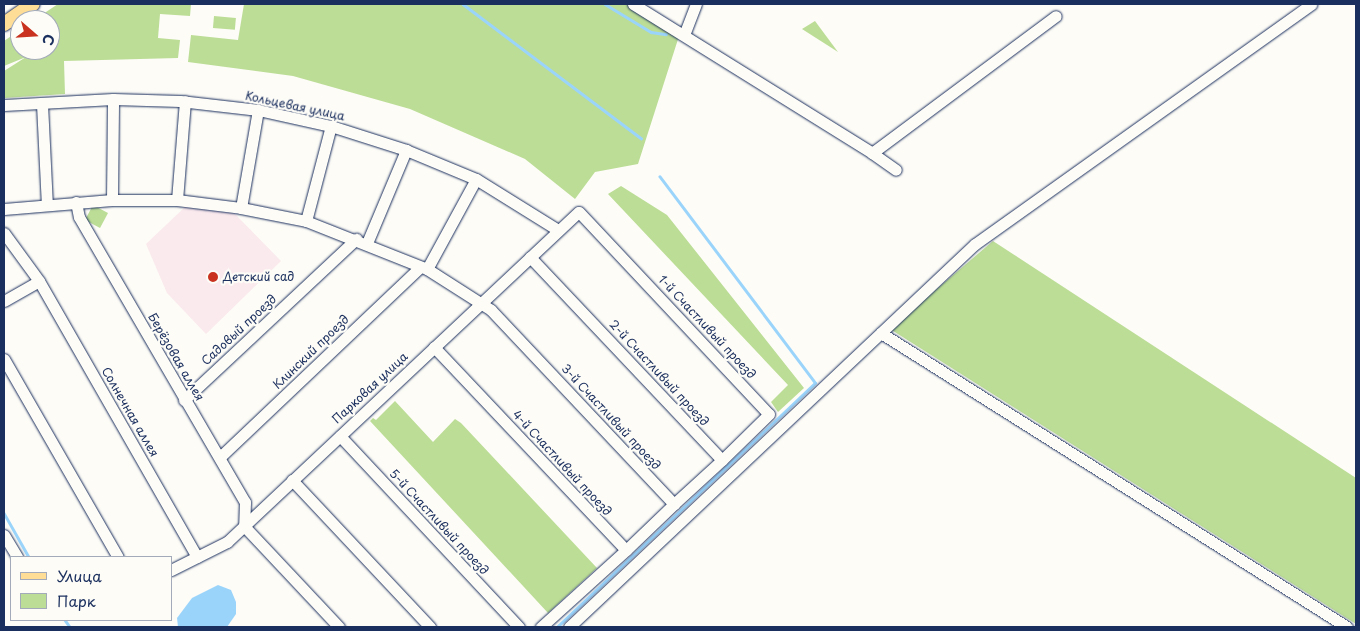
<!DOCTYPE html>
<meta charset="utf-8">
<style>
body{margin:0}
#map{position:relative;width:1360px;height:631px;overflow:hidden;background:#fdfcf7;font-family:"Playpen Sans",sans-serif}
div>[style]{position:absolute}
.built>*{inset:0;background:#fae9ed}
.green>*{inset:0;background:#bcdd96;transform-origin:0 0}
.water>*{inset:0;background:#9bd4fb}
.stream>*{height:2.5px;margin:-1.25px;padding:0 1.25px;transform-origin:1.25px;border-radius:1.25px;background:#9bd4fb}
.roads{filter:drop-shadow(0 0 1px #1b2f5e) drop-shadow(0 0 1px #1b2f5e)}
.minor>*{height:11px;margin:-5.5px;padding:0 5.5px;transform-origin:5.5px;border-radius:5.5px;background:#fdfcf7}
.major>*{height:14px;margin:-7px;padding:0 7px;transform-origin:7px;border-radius:7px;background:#fedd96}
.dots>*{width:14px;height:14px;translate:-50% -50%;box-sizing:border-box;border:2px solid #fdfcf7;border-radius:50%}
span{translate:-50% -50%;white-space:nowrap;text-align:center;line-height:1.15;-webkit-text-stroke:4.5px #fdfcf7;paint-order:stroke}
.street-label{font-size:12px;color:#1b2f5e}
.poi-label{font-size:12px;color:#1b2f5e}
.left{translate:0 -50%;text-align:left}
.frame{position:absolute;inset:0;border:5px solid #1b2f5e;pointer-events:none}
.legend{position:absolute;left:10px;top:556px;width:162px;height:65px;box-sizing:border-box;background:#fdfcf7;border:1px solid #a3aaba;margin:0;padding:6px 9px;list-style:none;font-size:15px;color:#1b2f5e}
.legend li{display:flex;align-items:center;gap:10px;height:25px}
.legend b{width:25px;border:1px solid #a3aaba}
.north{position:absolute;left:10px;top:10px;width:50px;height:50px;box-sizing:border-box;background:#fdfcf7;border:1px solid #a3aaba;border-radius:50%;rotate:109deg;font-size:14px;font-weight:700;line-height:20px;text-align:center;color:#1b2f5e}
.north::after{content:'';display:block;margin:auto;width:18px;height:22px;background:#c8321e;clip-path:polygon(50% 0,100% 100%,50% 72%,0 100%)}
</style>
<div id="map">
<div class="built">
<i style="clip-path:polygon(185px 207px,234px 213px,281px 261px,206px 334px,167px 293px,146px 244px)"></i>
</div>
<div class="green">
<i style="clip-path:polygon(58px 4px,191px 4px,190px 16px,160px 14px,158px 38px,180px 40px,178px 58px,64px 61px,65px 94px,4px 98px,4px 71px,26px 57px,4px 66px,4px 41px,20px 30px,20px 50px,50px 50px,50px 20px,34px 20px)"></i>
<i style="clip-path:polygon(244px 4px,633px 4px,680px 33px,638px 164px,595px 172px,575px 199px,525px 159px,410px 109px,293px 76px,188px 62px,191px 35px,238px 40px)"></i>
<i style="left:214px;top:16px;width:22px;height:12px;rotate:5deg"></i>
<i style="clip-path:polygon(815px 21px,838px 52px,802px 29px)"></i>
<i style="clip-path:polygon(621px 186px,667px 215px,804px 388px,778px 412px,771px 402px,788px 385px,608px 194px)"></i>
<i style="left:93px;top:205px;width:17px;height:17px;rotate:28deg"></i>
<i style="clip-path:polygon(993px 241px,1356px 478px,1356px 624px,890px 329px)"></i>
<i style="clip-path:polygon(395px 401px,433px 442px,455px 419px,461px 423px,597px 568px,548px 613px,370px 421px,373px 418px,376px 420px)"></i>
</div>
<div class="water">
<i style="clip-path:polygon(218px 585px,231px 590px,236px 602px,236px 614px,227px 627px,178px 627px,177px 618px,192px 598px)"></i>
</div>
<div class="stream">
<i style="left:463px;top:4px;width:223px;rotate:37deg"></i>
<i style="left:605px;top:4px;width:54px;rotate:31.3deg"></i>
<i style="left:651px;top:32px;width:15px;rotate:8deg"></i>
<i style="left:4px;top:513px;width:51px;rotate:60.4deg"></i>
<i style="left:65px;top:620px;width:9px;rotate:54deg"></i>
<i style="left:557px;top:627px;width:355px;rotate:-43.4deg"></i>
<i style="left:815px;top:383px;width:258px;rotate:-127deg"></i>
</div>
<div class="roads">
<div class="minor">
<i style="left:633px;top:4px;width:282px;rotate:31.9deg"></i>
<i style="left:872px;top:153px;width:229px;rotate:-36.7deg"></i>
<i style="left:684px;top:35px;width:33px;rotate:-69deg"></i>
<i style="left:42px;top:104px;width:101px;rotate:87.2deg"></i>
<i style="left:4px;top:105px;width:109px;rotate:-3.2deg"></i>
<i style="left:113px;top:99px;width:67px;rotate:1.7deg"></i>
<i style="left:180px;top:101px;width:79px;rotate:6.6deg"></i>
<i style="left:258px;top:110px;width:75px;rotate:12.4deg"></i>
<i style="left:331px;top:126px;width:79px;rotate:17.7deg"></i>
<i style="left:406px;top:150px;width:76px;rotate:22.5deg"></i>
<i style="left:476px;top:179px;width:97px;rotate:31.9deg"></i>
<i style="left:872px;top:153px;width:29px;rotate:35deg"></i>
<i style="left:112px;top:200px;width:101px;rotate:-89.4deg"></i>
<i style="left:177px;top:200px;width:99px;rotate:-85.4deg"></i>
<i style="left:76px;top:202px;width:15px;rotate:79deg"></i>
<i style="left:79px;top:217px;width:330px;rotate:59.8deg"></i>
<i style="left:245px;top:502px;width:24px;rotate:92deg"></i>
<i style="left:244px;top:526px;width:139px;rotate:46.8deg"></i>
<i style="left:241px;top:208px;width:99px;rotate:-80.2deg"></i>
<i style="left:4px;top:209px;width:108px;rotate:-4.8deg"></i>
<i style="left:112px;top:200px;width:65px"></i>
<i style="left:177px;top:200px;width:64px;rotate:7.1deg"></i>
<i style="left:241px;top:208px;width:66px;rotate:11.3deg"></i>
<i style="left:306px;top:221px;width:130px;rotate:21.6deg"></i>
<i style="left:427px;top:269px;width:76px;rotate:32.6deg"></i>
<i style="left:491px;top:310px;width:267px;rotate:46.7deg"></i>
<i style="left:674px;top:504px;width:66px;rotate:136.2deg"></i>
<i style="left:306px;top:221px;width:98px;rotate:-75.3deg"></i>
<i style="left:4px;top:233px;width:59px;rotate:53.9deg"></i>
<i style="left:39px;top:281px;width:318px;rotate:60.2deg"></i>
<i style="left:367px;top:243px;width:101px;rotate:-67.2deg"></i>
<i style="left:530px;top:257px;width:279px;rotate:46.6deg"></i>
<i style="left:722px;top:460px;width:65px;rotate:137.5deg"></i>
<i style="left:427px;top:269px;width:102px;rotate:-61.4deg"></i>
<i style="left:4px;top:301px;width:40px;rotate:-29.7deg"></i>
<i style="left:881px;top:333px;width:551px;rotate:32.25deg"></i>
<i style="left:434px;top:347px;width:279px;rotate:46.6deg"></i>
<i style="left:626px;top:550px;width:115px;rotate:137.8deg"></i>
<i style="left:4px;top:359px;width:228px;rotate:60.1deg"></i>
<i style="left:184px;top:400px;width:236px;rotate:-43.1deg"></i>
<i style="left:340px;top:436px;width:262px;rotate:46.9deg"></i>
<i style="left:220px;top:457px;width:276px;rotate:-43.5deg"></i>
<i style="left:292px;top:480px;width:202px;rotate:46.8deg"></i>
<i style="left:4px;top:535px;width:26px;rotate:59deg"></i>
<i style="left:171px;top:570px;width:63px;rotate:-26.6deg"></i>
<i style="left:227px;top:542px;width:482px;rotate:-43.2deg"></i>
<i style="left:579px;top:212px;width:277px;rotate:46.8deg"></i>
<i style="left:769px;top:414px;width:66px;rotate:135.6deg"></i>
<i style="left:569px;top:627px;width:558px;rotate:-43.33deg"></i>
<i style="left:975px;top:244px;width:413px;rotate:-35.5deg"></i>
</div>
<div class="major">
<i style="left:4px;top:24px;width:35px;rotate:-35deg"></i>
</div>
</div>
<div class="dots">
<i style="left:213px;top:277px;background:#c8321e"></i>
</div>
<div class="street-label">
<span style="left:295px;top:106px;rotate:12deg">Кольцевая улица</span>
<span style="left:707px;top:327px;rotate:47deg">1-й Счастливый проезд</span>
<span style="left:239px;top:330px;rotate:-43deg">Садовый проезд</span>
<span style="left:311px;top:352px;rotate:-44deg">Клинский проезд</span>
<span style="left:176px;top:357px;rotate:60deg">Берёзовая аллея</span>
<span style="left:659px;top:373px;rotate:47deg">2-й Счастливый проезд</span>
<span style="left:370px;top:388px;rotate:-43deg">Парковая улица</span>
<span style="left:130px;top:412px;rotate:60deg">Солнечная аллея</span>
<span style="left:611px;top:417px;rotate:47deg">3-й Счастливый проезд</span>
<span style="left:562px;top:463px;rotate:47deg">4-й Счастливый проезд</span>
<span style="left:439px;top:522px;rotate:47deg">5-й Счастливый проезд</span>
</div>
<div class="poi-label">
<span class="left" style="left:223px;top:277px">Детский сад</span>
</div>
<div class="frame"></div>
<ul class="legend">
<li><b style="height:6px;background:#fedd96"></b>Улица</li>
<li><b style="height:14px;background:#bcdd96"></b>Парк</li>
</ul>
<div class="north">С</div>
</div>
